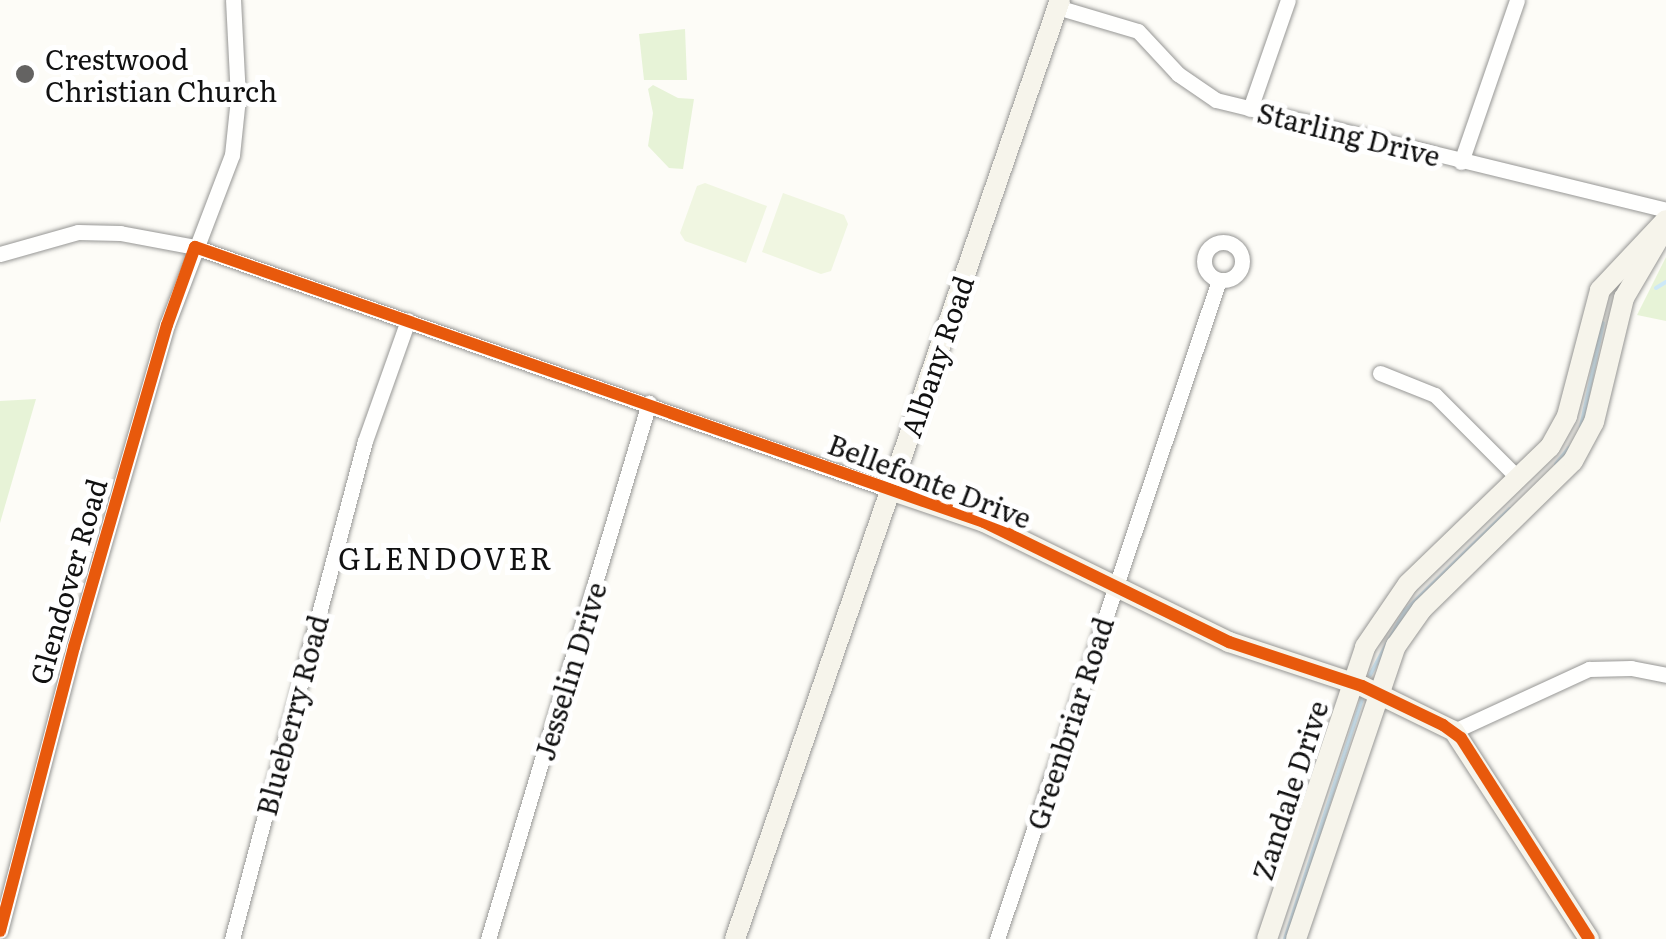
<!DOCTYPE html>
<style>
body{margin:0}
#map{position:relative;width:1666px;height:939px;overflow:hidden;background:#fdfcf7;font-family:Literata,serif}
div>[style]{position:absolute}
.green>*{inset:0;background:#e7f3d7}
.pitch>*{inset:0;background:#f0f6e1}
.stream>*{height:4px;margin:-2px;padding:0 2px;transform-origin:2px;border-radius:2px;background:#cde8f7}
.roads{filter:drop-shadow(0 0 2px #979795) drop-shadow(0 0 2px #979795)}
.street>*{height:15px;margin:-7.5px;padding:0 7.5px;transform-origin:7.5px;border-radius:7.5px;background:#fffffe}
.street>.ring{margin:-7.5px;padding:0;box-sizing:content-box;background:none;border:15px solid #fffffe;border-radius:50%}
.secondary>*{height:20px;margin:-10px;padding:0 10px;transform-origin:10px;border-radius:10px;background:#f6f4eb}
.cycleway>*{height:12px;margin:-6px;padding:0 6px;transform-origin:6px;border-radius:6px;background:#e8590c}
.dots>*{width:28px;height:28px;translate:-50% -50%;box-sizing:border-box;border:5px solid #fff;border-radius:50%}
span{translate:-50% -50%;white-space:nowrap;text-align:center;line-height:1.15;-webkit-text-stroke:10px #fff;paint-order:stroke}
.poi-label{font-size:28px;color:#111}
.left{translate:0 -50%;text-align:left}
.street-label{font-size:28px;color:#111}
.neighbourhood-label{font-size:30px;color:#111;letter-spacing:2.5px}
</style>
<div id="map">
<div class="green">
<i style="clip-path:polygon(685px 29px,687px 80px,644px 80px,639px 34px)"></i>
<i style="clip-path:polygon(653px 85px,678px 98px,694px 99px,683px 169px,669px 168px,648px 146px,653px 113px,648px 89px)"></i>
<i style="clip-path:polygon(1666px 257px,1666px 321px,1637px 315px)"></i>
<i style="clip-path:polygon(36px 399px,0 523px,0 401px)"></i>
</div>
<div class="pitch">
<i style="clip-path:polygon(705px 183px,767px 206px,746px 263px,685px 241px,680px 233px,697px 186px)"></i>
<i style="clip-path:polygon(783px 193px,844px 215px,848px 224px,831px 271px,821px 274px,762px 252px)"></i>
</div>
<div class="stream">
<i style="left:1656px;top:288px;width:12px;rotate:-31deg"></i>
<i style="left:1581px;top:427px;width:106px;rotate:-78.1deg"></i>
<i style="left:1556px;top:464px;width:21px;rotate:-51deg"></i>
<i style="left:1370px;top:675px;width:73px;rotate:-61.3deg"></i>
<i style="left:1405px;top:611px;width:146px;rotate:-44.2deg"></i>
<i style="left:1285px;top:939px;width:252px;rotate:-72.2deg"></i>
</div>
<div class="roads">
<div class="street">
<i style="left:1057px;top:7px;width:84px;rotate:16.5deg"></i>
<i style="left:1138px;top:31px;width:59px;rotate:47.1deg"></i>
<i style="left:1178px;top:74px;width:46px;rotate:34.4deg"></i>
<i style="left:1216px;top:100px;width:463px;rotate:13.7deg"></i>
<i style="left:1250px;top:109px;width:115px;rotate:-70.8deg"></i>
<i style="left:1461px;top:162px;width:171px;rotate:-70.9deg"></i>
<i class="ring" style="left:1204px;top:242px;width:23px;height:23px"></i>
<i style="left:0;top:254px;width:81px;rotate:-15.8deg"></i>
<i style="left:78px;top:232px;width:42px;rotate:1.4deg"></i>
<i style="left:120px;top:233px;width:76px;rotate:10.6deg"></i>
<i style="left:195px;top:247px;width:736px;rotate:19.27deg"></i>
<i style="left:1380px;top:373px;width:59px;rotate:21.8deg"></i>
<i style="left:1435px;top:395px;width:117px;rotate:45deg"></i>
<i style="left:1454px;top:731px;width:149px;rotate:-24.7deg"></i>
<i style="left:1589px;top:669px;width:42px;rotate:-1.4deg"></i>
<i style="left:1631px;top:668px;width:36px;rotate:11deg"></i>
<i style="left:0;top:931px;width:293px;rotate:-75.4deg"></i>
<i style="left:74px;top:647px;width:335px;rotate:-73.9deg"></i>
<i style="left:167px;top:325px;width:182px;rotate:-69.1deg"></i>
<i style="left:232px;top:155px;width:57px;rotate:-84deg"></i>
<i style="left:238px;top:98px;width:98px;rotate:-92.9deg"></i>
<i style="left:232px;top:939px;width:515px;rotate:-75.05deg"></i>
<i style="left:365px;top:441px;width:128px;rotate:-70.4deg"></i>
<i style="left:488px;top:939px;width:560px;rotate:-73.28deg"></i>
<i style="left:997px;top:939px;width:695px;rotate:-71.38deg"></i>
</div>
<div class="secondary">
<i style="left:890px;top:490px;width:99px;rotate:18.8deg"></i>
<i style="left:984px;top:522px;width:273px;rotate:26.1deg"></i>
<i style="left:1229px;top:642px;width:140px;rotate:18.3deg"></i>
<i style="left:1362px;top:686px;width:102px;rotate:26.1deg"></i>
<i style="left:1454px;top:731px;width:248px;rotate:57deg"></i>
<i style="left:735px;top:939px;width:994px;rotate:-70.91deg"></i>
<i style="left:1267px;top:939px;width:308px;rotate:-71.4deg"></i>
<i style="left:1365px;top:647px;width:76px;rotate:-55.7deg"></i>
<i style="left:1408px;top:584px;width:197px;rotate:-44deg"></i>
<i style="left:1550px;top:447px;width:35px;rotate:-61deg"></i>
<i style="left:1567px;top:416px;width:130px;rotate:-75.3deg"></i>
<i style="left:1600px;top:290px;width:96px;rotate:-46.7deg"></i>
<i style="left:1296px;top:939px;width:310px;rotate:-71.2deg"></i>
<i style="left:1396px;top:646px;width:45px;rotate:-54.9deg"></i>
<i style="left:1422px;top:609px;width:211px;rotate:-44.4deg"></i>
<i style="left:1573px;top:461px;width:44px;rotate:-61.7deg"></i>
<i style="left:1594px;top:422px;width:128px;rotate:-76.4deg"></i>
<i style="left:1624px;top:298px;width:69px;rotate:-59.7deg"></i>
</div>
</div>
<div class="cycleway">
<i style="left:0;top:931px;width:293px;rotate:-75.4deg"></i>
<i style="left:74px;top:647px;width:335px;rotate:-73.9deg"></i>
<i style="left:167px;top:325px;width:83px;rotate:-70.3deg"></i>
<i style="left:195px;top:247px;width:836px;rotate:19.22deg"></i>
<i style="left:984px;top:522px;width:273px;rotate:26.1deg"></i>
<i style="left:1229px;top:642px;width:140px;rotate:18.3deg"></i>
<i style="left:1362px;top:686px;width:90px;rotate:25.7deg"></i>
<i style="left:1443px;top:725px;width:22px;rotate:36deg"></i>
<i style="left:1461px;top:738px;width:238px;rotate:57.5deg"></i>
</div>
<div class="dots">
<i style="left:25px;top:74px;background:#646362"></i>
</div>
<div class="poi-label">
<span class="left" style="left:45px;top:74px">Crestwood<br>Christian Church</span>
</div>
<div class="street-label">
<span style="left:1349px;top:133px;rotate:14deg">Starling Drive</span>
<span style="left:936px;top:356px;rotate:-71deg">Albany Road</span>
<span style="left:930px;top:480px;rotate:21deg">Bellefonte Drive</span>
<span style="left:67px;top:581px;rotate:-74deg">Glendover Road</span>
<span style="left:569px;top:671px;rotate:-73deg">Jesselin Drive</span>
<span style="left:291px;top:715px;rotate:-75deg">Blueberry Road</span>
<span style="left:1069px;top:723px;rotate:-72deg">Greenbriar Road</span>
<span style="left:1289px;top:790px;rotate:-72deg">Zandale Drive</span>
</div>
<div class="neighbourhood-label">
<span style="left:446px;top:557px">GLENDOVER</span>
</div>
</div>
